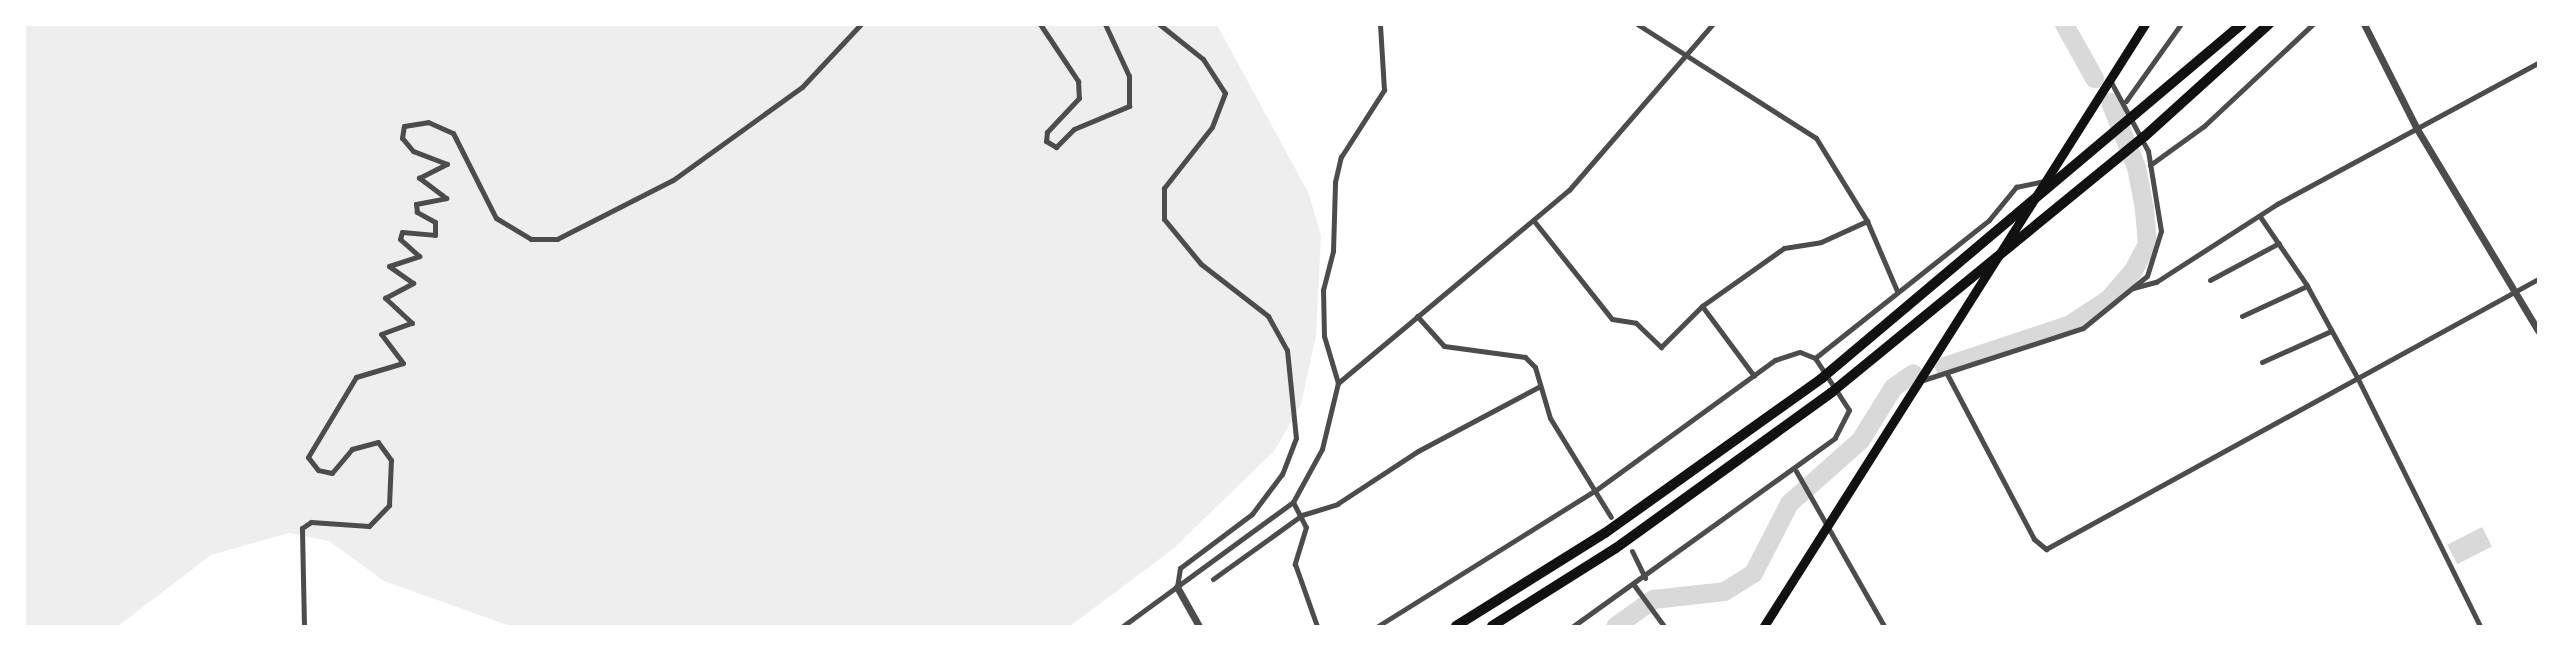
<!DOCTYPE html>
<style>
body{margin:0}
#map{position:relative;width:2563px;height:651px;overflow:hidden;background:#fff;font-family:Commissioner,sans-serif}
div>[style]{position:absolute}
.green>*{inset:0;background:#eee}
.water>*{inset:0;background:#d9d9d9;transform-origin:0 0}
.river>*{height:19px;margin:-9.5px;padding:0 9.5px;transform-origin:9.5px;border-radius:9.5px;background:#d9d9d9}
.minor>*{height:5px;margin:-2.5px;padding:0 2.5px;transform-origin:2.5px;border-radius:2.5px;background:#4c4c4c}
.tertiary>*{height:7px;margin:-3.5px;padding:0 3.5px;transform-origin:3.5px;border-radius:3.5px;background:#4c4c4c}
.trunk>*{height:9px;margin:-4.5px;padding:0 4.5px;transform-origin:4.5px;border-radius:4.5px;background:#111}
.motorway>*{height:10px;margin:-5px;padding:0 5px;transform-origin:5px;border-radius:5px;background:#111}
span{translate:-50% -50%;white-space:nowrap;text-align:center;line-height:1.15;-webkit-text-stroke:5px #fff;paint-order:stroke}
.frame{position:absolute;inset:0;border:26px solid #fff;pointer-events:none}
</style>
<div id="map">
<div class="green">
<i style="clip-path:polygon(24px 25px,1217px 25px,1309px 194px,1321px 236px,1316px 336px,1301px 404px,1275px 450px,1173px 549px,1070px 626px,510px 626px,384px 581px,329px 541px,289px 533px,211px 555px,118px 626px,25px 626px)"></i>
</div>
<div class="water">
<i style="left:2482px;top:527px;width:22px;height:39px;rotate:63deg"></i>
</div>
<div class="river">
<i style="left:2064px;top:24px;width:62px;rotate:60.9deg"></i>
<i style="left:1944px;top:366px;width:133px;rotate:-18.4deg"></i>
<i style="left:2070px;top:324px;width:45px;rotate:-33.3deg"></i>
<i style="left:2108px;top:299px;width:38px;rotate:-49deg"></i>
<i style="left:2133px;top:270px;width:30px;rotate:-62deg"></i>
<i style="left:2147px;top:244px;width:36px;rotate:-95deg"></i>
<i style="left:2144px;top:208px;width:42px;rotate:-101deg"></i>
<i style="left:2136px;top:167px;width:70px;rotate:-111.8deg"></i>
<i style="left:1615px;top:626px;width:47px;rotate:-35.4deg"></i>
<i style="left:1653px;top:599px;width:71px;rotate:-6.4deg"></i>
<i style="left:1724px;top:591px;width:34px;rotate:-32deg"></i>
<i style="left:1753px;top:573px;width:79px;rotate:-62.8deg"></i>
<i style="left:1789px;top:503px;width:95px;rotate:-41.6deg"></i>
<i style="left:1860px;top:440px;width:62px;rotate:-58.1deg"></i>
<i style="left:1893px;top:387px;width:24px;rotate:-35deg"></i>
</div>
<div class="minor">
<i style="left:1040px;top:24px;width:69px;rotate:56.3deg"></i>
<i style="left:1078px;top:81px;width:17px;rotate:87deg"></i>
<i style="left:1079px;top:98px;width:47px;rotate:133.3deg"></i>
<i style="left:1047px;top:132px;width:9px;rotate:96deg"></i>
<i style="left:1046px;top:141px;width:12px;rotate:31deg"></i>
<i style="left:1056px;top:147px;width:25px;rotate:-45deg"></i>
<i style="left:1074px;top:129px;width:60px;rotate:-22.7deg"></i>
<i style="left:1129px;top:106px;width:30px;rotate:-90deg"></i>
<i style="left:1129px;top:76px;width:57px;rotate:-114.8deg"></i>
<i style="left:1159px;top:24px;width:56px;rotate:38.5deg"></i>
<i style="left:1203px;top:59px;width:40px;rotate:57.1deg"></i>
<i style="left:1225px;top:93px;width:36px;rotate:111deg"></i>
<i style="left:1212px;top:127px;width:78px;rotate:128.2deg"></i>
<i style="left:1164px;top:188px;width:31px;rotate:90deg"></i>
<i style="left:1164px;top:219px;width:58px;rotate:50.6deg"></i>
<i style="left:1201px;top:264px;width:85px;rotate:37.8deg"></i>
<i style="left:1268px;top:316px;width:39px;rotate:61deg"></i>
<i style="left:1287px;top:350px;width:88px;rotate:84.2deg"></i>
<i style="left:1296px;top:438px;width:39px;rotate:111deg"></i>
<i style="left:1282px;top:474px;width:50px;rotate:126.9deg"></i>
<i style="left:1252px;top:514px;width:90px;rotate:143.1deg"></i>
<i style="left:1180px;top:568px;width:19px;rotate:99deg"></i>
<i style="left:1637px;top:24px;width:212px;rotate:32.5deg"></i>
<i style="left:1816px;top:138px;width:97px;rotate:58.4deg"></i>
<i style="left:1867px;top:221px;width:76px;rotate:66.8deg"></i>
<i style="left:2126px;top:101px;width:95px;rotate:-54.5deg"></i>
<i style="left:2150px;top:165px;width:67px;rotate:-35.8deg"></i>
<i style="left:2204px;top:126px;width:149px;rotate:-43.1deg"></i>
<i style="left:2261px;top:218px;width:80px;rotate:55.7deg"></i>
<i style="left:2306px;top:284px;width:108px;rotate:61.3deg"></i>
<i style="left:2358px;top:379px;width:275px;rotate:63.7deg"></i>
<i style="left:1534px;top:221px;width:125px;rotate:51.5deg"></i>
<i style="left:1612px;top:319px;width:24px;rotate:9deg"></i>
<i style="left:1636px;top:323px;width:35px;rotate:44deg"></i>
<i style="left:1661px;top:347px;width:58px;rotate:-45deg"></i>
<i style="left:1702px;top:306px;width:100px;rotate:-35.3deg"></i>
<i style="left:1784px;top:248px;width:37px;rotate:-9deg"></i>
<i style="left:1821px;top:242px;width:51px;rotate:-24.5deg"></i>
<i style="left:2210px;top:280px;width:78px;rotate:-28.2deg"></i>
<i style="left:2133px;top:288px;width:24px;rotate:-15deg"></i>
<i style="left:2156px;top:282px;width:144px;rotate:-32.8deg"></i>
<i style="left:2277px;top:204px;width:297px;rotate:-28.4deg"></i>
<i style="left:1702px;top:306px;width:87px;rotate:53.4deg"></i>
<i style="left:1417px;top:316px;width:40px;rotate:48deg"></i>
<i style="left:1444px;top:346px;width:82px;rotate:7.7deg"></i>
<i style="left:1525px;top:357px;width:14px;rotate:45deg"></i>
<i style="left:1535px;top:367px;width:53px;rotate:73.6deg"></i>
<i style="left:1550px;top:418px;width:116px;rotate:58.4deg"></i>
<i style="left:2242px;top:316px;width:72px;rotate:-24.8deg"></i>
<i style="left:1815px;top:358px;width:222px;rotate:-38.4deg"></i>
<i style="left:1989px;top:220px;width:43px;rotate:-50.7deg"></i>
<i style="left:2016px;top:187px;width:30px;rotate:-12deg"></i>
<i style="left:2262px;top:362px;width:76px;rotate:-24.2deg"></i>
<i style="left:1947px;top:374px;width:187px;rotate:62.2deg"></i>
<i style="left:2034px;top:539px;width:16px;rotate:40deg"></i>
<i style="left:2046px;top:549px;width:561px;rotate:-28.76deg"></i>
<i style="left:1920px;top:381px;width:171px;rotate:-18deg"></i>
<i style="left:2083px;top:328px;width:82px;rotate:-39.1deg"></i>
<i style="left:2147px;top:276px;width:47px;rotate:-72.7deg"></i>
<i style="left:2161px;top:231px;width:81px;rotate:-99.2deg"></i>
<i style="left:2148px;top:151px;width:81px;rotate:-118.2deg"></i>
<i style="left:1338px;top:383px;width:49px;rotate:-106.6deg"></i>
<i style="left:1324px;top:336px;width:46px;rotate:-91.2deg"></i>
<i style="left:1323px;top:290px;width:40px;rotate:-75.6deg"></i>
<i style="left:1333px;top:251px;width:69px;rotate:-88.3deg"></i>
<i style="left:1335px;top:182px;width:26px;rotate:-77deg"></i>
<i style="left:1341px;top:157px;width:80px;rotate:-57.3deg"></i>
<i style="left:1384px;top:90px;width:66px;rotate:-93.5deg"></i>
<i style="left:1796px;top:471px;width:178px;rotate:60.4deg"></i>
<i style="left:1293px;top:502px;width:28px;rotate:63deg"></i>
<i style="left:1306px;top:527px;width:39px;rotate:107deg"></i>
<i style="left:1295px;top:564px;width:66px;rotate:70.5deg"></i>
<i style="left:1632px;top:551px;width:30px;rotate:64deg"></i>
<i style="left:1213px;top:579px;width:110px;rotate:-35.7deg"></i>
<i style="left:1302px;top:515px;width:37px;rotate:-17deg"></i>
<i style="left:1337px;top:504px;width:97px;rotate:-33.2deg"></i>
<i style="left:1418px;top:451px;width:138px;rotate:-28deg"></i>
<i style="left:1634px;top:585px;width:51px;rotate:53.8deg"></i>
<i style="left:304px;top:626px;width:98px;rotate:-91.2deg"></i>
<i style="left:302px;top:528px;width:11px;rotate:-34deg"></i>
<i style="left:311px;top:522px;width:58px;rotate:3.9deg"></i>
<i style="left:369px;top:526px;width:29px;rotate:-46deg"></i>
<i style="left:389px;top:505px;width:45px;rotate:-87.5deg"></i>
<i style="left:391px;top:460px;width:22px;rotate:-126deg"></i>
<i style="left:378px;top:442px;width:27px;rotate:165deg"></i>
<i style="left:352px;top:449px;width:31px;rotate:130deg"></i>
<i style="left:332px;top:473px;width:14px;rotate:-168deg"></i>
<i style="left:318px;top:470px;width:16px;rotate:-128deg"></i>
<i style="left:308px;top:457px;width:93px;rotate:-59deg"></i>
<i style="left:356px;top:377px;width:49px;rotate:-16.6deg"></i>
<i style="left:403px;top:363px;width:36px;rotate:-127deg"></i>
<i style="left:381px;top:334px;width:33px;rotate:-20deg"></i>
<i style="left:412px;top:323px;width:37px;rotate:-137deg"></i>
<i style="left:385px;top:298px;width:32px;rotate:-28deg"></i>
<i style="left:413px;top:283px;width:29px;rotate:-145deg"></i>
<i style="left:389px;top:266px;width:32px;rotate:-18deg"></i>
<i style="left:419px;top:256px;width:25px;rotate:-138deg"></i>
<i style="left:400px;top:239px;width:7px;rotate:-74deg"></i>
<i style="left:402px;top:232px;width:33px;rotate:5deg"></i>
<i style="left:435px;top:235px;width:13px;rotate:-90deg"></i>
<i style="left:435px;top:222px;width:21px;rotate:-151deg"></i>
<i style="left:417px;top:212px;width:8px;rotate:-97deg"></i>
<i style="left:416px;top:204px;width:31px;rotate:-11deg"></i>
<i style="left:446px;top:198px;width:34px;rotate:-143deg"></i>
<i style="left:419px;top:178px;width:31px;rotate:-27deg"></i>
<i style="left:447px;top:164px;width:36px;rotate:-159deg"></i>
<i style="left:413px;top:151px;width:17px;rotate:-130deg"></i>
<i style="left:402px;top:138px;width:12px;rotate:-81deg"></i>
<i style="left:404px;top:126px;width:24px;rotate:-9deg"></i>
<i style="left:428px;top:122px;width:27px;rotate:24deg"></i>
<i style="left:453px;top:133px;width:95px;rotate:63.2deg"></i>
<i style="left:496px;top:218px;width:41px;rotate:31deg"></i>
<i style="left:531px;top:239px;width:26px"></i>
<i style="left:557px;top:239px;width:130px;rotate:-27deg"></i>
<i style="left:673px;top:180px;width:159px;rotate:-35.8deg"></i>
<i style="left:802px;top:87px;width:86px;rotate:-46.9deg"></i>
<i style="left:1123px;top:626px;width:210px;rotate:-36.1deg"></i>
<i style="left:1293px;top:502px;width:60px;rotate:-61.3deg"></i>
<i style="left:1322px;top:449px;width:68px;rotate:-76.4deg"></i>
<i style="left:1338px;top:383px;width:301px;rotate:-39.9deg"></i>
<i style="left:1569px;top:190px;width:220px;rotate:-49.1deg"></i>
<i style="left:1378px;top:626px;width:257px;rotate:-32deg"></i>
<i style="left:1596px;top:490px;width:221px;rotate:-36deg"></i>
<i style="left:1775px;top:360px;width:26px;rotate:-18deg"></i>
<i style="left:1800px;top:352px;width:16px;rotate:22deg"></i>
<i style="left:1815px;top:358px;width:62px;rotate:56.8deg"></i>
<i style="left:1849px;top:410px;width:31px;rotate:117deg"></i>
<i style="left:1835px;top:438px;width:322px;rotate:144.3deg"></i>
</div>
<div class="tertiary">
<i style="left:2364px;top:24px;width:118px;rotate:63.2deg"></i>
<i style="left:2417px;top:129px;width:235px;rotate:59deg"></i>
<i style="left:1177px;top:587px;width:45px;rotate:60.6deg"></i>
</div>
<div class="trunk">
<i style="left:1764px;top:626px;width:712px;rotate:-57.67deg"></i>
</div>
<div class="motorway">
<i style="left:1456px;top:626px;width:176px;rotate:-32deg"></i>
<i style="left:1605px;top:533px;width:267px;rotate:-35.5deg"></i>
<i style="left:1822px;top:378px;width:549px;rotate:-40.13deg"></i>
<i style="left:1492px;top:626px;width:146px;rotate:-32.2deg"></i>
<i style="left:1616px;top:548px;width:266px;rotate:-35.8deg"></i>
<i style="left:1832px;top:392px;width:404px;rotate:-39.3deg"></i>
<i style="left:2145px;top:136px;width:167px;rotate:-42.1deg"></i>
</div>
<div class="frame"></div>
</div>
